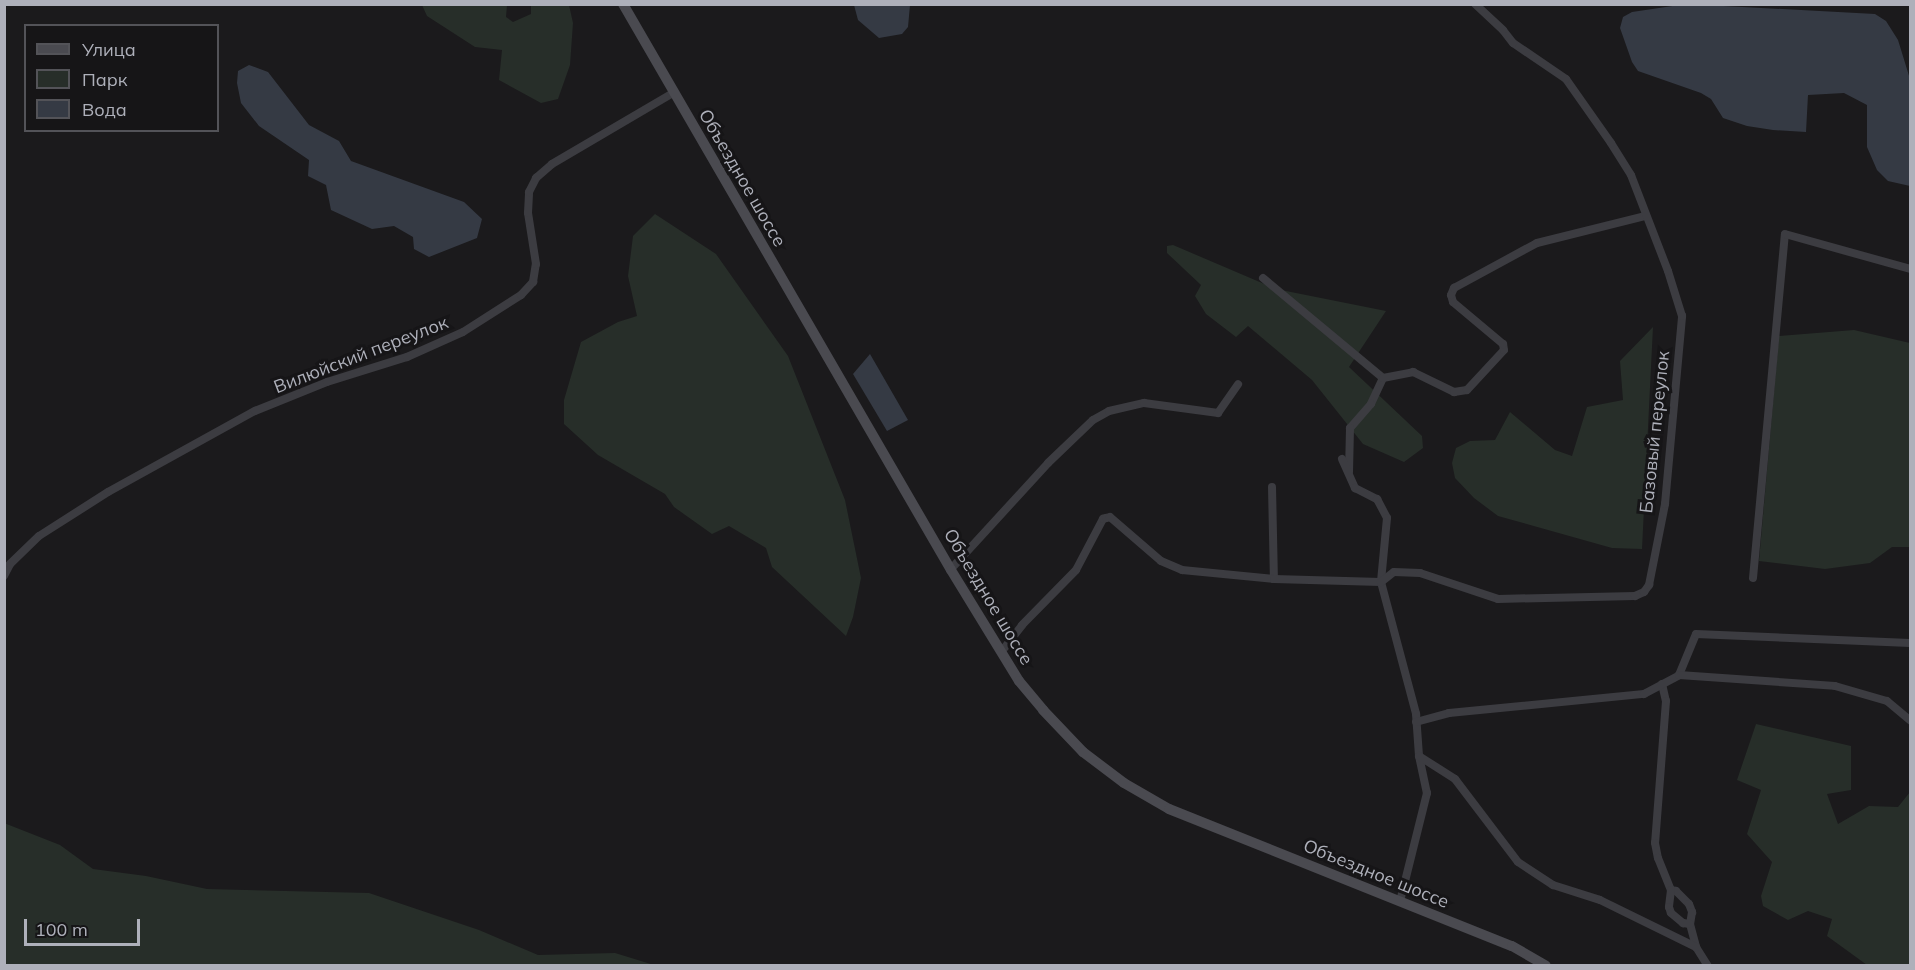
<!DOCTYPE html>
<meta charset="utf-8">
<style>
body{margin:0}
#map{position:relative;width:1915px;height:970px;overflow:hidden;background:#1b1a1c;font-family:Mulish,sans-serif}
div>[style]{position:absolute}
.green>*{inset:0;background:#272e29}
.water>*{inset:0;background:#353a44}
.street>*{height:8px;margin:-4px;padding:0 4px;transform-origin:4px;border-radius:4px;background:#3c3c41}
.secondary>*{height:10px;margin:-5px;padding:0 5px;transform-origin:5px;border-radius:5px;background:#4a4a50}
span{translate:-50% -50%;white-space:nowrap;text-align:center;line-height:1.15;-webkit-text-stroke:6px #161517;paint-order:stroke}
.street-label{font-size:18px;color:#aeb0ba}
.frame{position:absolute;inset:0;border:6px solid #aeb0ba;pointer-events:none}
.legend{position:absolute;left:24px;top:24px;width:195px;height:108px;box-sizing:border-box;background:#161517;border:2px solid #535358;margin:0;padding:8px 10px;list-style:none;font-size:18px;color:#aeb0ba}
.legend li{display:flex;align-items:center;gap:12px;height:30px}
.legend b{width:30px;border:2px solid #535358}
.scale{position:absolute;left:24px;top:919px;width:116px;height:27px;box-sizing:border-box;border:3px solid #aeb0ba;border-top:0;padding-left:8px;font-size:18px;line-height:21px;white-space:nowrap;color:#aeb0ba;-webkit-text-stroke:4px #161517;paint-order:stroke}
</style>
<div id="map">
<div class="green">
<i style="clip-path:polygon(422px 5px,507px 5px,506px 17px,513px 22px,531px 14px,531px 5px,569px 5px,573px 23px,570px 65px,558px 99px,541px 103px,499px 80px,502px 50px,475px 47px,427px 16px)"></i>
<i style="clip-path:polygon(655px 214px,716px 254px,788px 356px,845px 500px,861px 578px,853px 617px,846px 636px,772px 567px,766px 548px,729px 526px,712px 534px,674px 507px,665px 494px,598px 455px,564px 424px,564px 400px,581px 342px,618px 322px,637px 316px,628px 276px,633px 236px)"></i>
<i style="clip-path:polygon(1173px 245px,1276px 289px,1386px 311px,1349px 367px,1422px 436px,1423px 448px,1404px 462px,1363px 444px,1312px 380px,1248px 326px,1236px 337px,1206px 314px,1195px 296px,1201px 285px,1167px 253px,1167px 246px)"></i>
<i style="clip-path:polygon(1653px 327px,1642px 549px,1612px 548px,1498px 516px,1474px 498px,1455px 478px,1452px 463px,1456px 448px,1470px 441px,1495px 440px,1510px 412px,1555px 450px,1572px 456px,1587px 407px,1623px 400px,1620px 361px)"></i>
<i style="clip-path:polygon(1854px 330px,1910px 343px,1910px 547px,1892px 547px,1870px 563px,1825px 569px,1759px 561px,1779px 336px)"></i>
<i style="clip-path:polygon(1756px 724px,1851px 746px,1851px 790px,1827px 794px,1838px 824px,1869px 806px,1898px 807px,1910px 792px,1910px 965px,1867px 965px,1827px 936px,1832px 919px,1808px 911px,1788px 920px,1763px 906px,1761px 896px,1772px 862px,1747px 834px,1761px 790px,1737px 780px)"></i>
<i style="clip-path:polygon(4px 823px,60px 845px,93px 869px,146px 876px,207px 889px,369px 893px,479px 930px,538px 955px,615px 953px,654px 965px,5px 965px)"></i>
</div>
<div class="water">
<i style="clip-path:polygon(1686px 4px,1875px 14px,1886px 21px,1898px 40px,1910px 79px,1910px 186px,1888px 181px,1877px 170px,1867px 147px,1867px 105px,1844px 93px,1808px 95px,1806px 132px,1773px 130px,1747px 126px,1723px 118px,1711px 99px,1701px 93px,1638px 71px,1632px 62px,1620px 28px,1623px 17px,1632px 12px)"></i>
<i style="clip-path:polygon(854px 5px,910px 5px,908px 27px,902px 34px,879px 38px,858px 20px)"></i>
<i style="clip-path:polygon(249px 65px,268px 72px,309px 125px,339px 141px,351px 161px,464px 202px,482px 219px,477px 238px,429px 257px,414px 249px,413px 237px,394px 226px,372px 229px,331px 210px,326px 185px,308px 176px,309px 160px,259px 126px,241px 103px,237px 83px,238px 71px)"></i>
<i style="clip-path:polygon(870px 354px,908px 420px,887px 431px,853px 374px)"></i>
</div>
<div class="street">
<i style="left:1263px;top:278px;width:156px;rotate:39.8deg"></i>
<i style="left:1383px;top:378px;width:29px;rotate:115deg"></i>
<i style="left:1371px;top:404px;width:32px;rotate:131deg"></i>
<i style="left:1350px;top:428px;width:44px;rotate:91.3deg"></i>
<i style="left:1383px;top:378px;width:31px;rotate:-11deg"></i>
<i style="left:1413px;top:372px;width:46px;rotate:26deg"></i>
<i style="left:1454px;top:392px;width:13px;rotate:-9deg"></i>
<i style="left:1467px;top:390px;width:54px;rotate:-47.2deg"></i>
<i style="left:1504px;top:350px;width:6px;rotate:-99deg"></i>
<i style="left:1503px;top:344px;width:65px;rotate:-140deg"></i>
<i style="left:1453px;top:302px;width:7px;rotate:-106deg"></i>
<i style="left:1451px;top:295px;width:8px;rotate:-67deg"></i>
<i style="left:1454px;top:288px;width:94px;rotate:-28.5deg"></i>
<i style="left:1537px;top:243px;width:111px;rotate:-14deg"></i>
<i style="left:1342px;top:459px;width:32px;rotate:66deg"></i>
<i style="left:1355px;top:488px;width:25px;rotate:27deg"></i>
<i style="left:1377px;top:499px;width:21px;rotate:62deg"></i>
<i style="left:1387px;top:518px;width:64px;rotate:95.4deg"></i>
<i style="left:1381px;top:582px;width:137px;rotate:75.1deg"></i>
<i style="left:1416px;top:714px;width:42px;rotate:85.9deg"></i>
<i style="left:1419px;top:756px;width:38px;rotate:78deg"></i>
<i style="left:1427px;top:793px;width:111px;rotate:104deg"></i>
<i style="left:1272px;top:487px;width:92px;rotate:88.8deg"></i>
<i style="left:951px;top:569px;width:144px;rotate:-47.5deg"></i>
<i style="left:1048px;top:463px;width:62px;rotate:-43.7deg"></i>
<i style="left:1093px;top:420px;width:18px;rotate:-29deg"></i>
<i style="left:1109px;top:411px;width:36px;rotate:-13deg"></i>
<i style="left:1144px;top:403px;width:75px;rotate:7.7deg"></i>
<i style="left:1218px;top:413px;width:35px;rotate:-55deg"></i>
<i style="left:4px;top:576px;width:13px;rotate:-63deg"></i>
<i style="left:10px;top:564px;width:40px;rotate:-44deg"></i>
<i style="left:39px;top:536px;width:82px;rotate:-32.5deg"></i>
<i style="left:108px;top:492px;width:168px;rotate:-28.9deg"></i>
<i style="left:255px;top:411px;width:78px;rotate:-21.9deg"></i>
<i style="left:327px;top:382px;width:84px;rotate:-17.4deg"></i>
<i style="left:407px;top:357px;width:61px;rotate:-24.1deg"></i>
<i style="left:463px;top:332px;width:69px;rotate:-32.5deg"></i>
<i style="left:521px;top:295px;width:18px;rotate:-47deg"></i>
<i style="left:533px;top:282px;width:18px;rotate:-81deg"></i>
<i style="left:536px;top:264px;width:52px;rotate:-98.9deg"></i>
<i style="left:528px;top:213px;width:21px;rotate:-87deg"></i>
<i style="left:529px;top:192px;width:16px;rotate:-63deg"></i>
<i style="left:536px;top:178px;width:21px;rotate:-41deg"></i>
<i style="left:552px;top:164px;width:140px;rotate:-30.4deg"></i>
<i style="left:1753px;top:578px;width:345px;rotate:-84.7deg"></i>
<i style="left:1785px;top:234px;width:130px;rotate:15.6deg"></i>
<i style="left:1002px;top:651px;width:33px;rotate:-52deg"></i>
<i style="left:1022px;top:625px;width:77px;rotate:-45.5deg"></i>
<i style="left:1076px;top:570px;width:58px;rotate:-62.1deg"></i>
<i style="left:1103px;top:519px;width:3px;rotate:-18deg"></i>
<i style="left:1106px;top:518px;width:4px;rotate:-14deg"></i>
<i style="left:1110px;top:517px;width:67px;rotate:40.8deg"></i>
<i style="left:1161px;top:561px;width:23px;rotate:23deg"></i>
<i style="left:1182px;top:570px;width:92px;rotate:5.6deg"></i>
<i style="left:1274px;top:579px;width:107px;rotate:1.6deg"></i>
<i style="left:1381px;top:582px;width:16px;rotate:-38deg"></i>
<i style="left:1394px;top:572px;width:26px;rotate:2deg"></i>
<i style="left:1420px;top:573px;width:82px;rotate:18.4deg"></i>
<i style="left:1498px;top:599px;width:137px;rotate:-1.3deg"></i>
<i style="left:1635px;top:596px;width:10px;rotate:-24deg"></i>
<i style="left:1644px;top:592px;width:9px;rotate:-54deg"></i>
<i style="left:1649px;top:585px;width:83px;rotate:-78.8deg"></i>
<i style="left:1665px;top:504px;width:189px;rotate:-84.8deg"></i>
<i style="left:1682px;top:316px;width:47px;rotate:-107.3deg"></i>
<i style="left:1668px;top:271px;width:103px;rotate:-111.1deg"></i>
<i style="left:1631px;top:175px;width:38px;rotate:-122deg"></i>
<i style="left:1611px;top:143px;width:78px;rotate:-125.1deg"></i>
<i style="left:1566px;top:79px;width:64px;rotate:-145.8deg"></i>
<i style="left:1513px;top:43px;width:16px;rotate:-128deg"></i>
<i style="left:1503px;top:30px;width:38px;rotate:-137deg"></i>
<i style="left:1679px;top:675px;width:44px;rotate:-67.5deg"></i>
<i style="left:1696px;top:634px;width:214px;rotate:2.4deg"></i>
<i style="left:1662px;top:684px;width:17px;rotate:77deg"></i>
<i style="left:1666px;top:701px;width:142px;rotate:94.4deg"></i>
<i style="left:1655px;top:843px;width:15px;rotate:79deg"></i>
<i style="left:1658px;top:858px;width:35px;rotate:68deg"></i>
<i style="left:1671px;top:890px;width:5px;rotate:11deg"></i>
<i style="left:1676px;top:891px;width:18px;rotate:45deg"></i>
<i style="left:1689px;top:904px;width:9px;rotate:69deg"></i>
<i style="left:1692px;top:912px;width:12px;rotate:99deg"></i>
<i style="left:1690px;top:924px;width:24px;rotate:75deg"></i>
<i style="left:1696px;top:947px;width:22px;rotate:58deg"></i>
<i style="left:1416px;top:722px;width:34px;rotate:-15deg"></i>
<i style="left:1449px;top:713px;width:196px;rotate:-5.6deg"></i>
<i style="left:1644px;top:694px;width:40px;rotate:-28deg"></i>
<i style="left:1679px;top:675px;width:156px;rotate:4deg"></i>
<i style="left:1835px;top:686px;width:54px;rotate:16.1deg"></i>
<i style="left:1887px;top:701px;width:30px;rotate:40deg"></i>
<i style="left:1419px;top:756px;width:43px;rotate:32.6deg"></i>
<i style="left:1455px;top:779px;width:104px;rotate:52.8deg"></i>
<i style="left:1518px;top:862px;width:42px;rotate:33.3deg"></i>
<i style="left:1553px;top:885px;width:49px;rotate:17.7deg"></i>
<i style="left:1600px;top:900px;width:107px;rotate:26.1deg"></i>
<i style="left:1671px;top:890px;width:17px;rotate:97deg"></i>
<i style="left:1669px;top:907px;width:6px;rotate:72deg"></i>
<i style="left:1671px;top:913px;width:16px;rotate:40deg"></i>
<i style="left:1683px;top:923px;width:7px;rotate:8deg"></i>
</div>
<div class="secondary">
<i style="left:623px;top:4px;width:654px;rotate:59.91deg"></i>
<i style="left:951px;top:570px;width:130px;rotate:58.5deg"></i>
<i style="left:1019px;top:681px;width:38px;rotate:50deg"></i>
<i style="left:1043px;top:710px;width:58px;rotate:46.4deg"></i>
<i style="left:1083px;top:752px;width:51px;rotate:37.1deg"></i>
<i style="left:1124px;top:783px;width:52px;rotate:30deg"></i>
<i style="left:1169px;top:809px;width:369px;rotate:21.8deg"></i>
<i style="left:1512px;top:946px;width:39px;rotate:30deg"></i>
</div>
<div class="street-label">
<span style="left:742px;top:178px;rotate:60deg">Объездное шоссе</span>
<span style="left:361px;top:355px;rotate:-21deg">Вилюйский переулок</span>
<span style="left:1655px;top:432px;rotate:-84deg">Базовый переулок</span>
<span style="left:988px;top:597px;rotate:59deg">Объездное шоссе</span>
<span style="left:1376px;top:874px;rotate:22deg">Объездное шоссе</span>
</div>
<div class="frame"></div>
<ul class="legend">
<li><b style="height:8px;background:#4a4a50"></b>Улица</li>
<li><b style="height:16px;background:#272e29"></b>Парк</li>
<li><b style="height:16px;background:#353a44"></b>Вода</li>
</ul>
<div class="scale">100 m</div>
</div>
